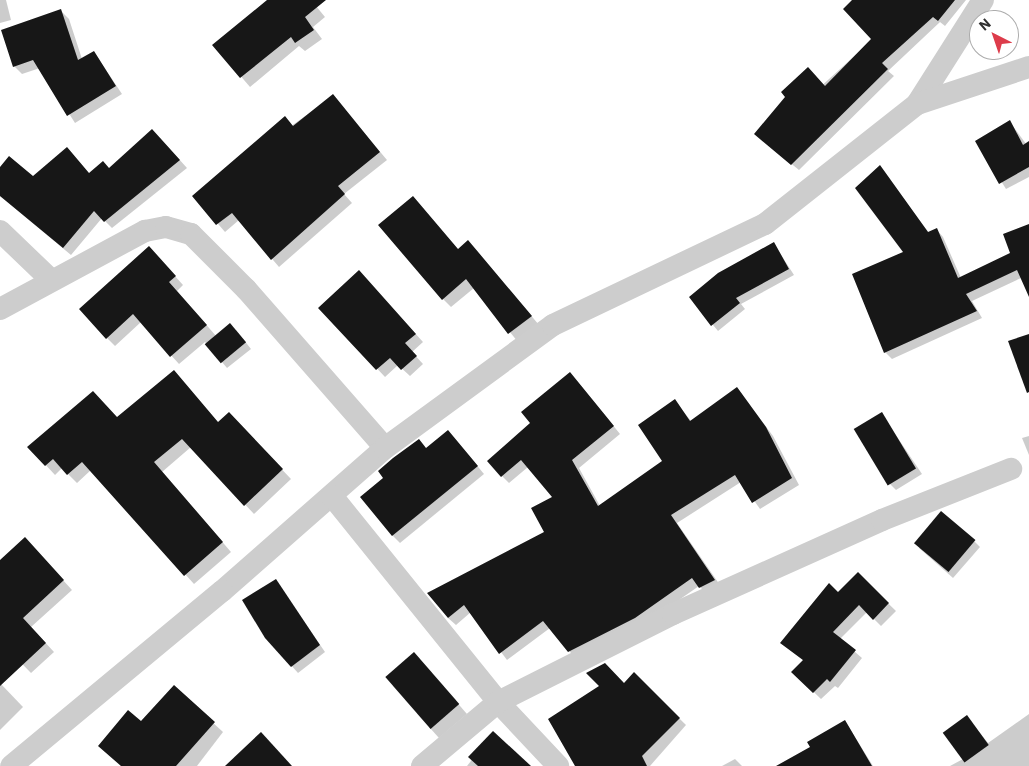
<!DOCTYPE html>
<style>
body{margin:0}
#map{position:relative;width:1029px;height:766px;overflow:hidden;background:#fff;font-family:"IBM Plex Sans",sans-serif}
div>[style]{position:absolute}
.shadow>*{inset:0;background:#0003}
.building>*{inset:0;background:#171717;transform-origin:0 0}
.minor>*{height:22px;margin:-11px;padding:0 11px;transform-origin:11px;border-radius:11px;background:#cdcdcd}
span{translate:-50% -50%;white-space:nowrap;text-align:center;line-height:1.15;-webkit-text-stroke:5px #fff;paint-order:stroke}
.north{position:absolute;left:969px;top:10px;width:50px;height:50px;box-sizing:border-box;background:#fff;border:1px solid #acacac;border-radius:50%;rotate:319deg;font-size:14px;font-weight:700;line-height:20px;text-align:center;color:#303030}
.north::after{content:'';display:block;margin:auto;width:18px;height:22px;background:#dd3c4b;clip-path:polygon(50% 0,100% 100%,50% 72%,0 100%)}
</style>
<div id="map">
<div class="shadow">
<i style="clip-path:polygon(0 0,6px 0,11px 20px,0 23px)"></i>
<i style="clip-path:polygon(269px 0,311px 0,325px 17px,313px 27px,322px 39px,305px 51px,299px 46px,250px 87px,214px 45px)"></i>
<i style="clip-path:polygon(854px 0,966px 0,945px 26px,940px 22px,888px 71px,894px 76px,799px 170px,762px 140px,873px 39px)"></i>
<i style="clip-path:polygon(61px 11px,69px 19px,82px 59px,94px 52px,122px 94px,75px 123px,40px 68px,22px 74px,14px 66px)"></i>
<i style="clip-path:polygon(333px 96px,387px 160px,344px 194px,352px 203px,279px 267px,239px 220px,225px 232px,194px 196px)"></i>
<i style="clip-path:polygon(1010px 122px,1029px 148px,1029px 177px,1006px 189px,976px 141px)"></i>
<i style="clip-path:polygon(160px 138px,187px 168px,112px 228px,102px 218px,71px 255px,0 196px,0 169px,33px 178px,89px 174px,109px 170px)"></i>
<i style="clip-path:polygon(880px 167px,929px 233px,937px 230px,943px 237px,961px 278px,1012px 254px,1029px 225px,1029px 283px,1021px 278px,972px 301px,982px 318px,892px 359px,885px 352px,905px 253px)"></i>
<i style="clip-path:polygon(774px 244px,794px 275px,741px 304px,745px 309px,718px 331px,690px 297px)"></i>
<i style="clip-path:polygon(458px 250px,476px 250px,539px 325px,518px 342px,474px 288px,451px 307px,443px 299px)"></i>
<i style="clip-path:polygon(157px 256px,183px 285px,177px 291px,216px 336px,236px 330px,251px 349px,227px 368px,205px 342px,179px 364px,141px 322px,115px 346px,107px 338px)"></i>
<i style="clip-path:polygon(366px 279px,423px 342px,412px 352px,423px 364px,410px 376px,398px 365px,385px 377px,320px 308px)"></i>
<i style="clip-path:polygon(577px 381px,620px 434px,579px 468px,600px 506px,664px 461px,674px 400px,691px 421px,737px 388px,773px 436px,799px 485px,760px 509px,741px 482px,677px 523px,722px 588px,707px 594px,699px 586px,643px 625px,576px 659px,550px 628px,507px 660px,471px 612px,456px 625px,448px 618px,546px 533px,554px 497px,528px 467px,509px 483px,502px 476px)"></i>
<i style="clip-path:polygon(881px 413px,922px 474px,896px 490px,890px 484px)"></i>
<i style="clip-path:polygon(117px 418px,238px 423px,291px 479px,254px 514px,191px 447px,162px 472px,231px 552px,194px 584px,91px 470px,77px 483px,62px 468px,55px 475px,29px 447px)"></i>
<i style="clip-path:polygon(1029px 436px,1029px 455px,1022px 438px)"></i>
<i style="clip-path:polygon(455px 439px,484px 474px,400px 543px,392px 535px,427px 449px)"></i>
<i style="clip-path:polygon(974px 541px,980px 547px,953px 578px,919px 548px)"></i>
<i style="clip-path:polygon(33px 547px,72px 590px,31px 627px,54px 652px,31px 673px,0 641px,0 591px)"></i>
<i style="clip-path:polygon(858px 574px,896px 611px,881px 626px,867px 612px,840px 639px,862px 658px,838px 688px,835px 686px,821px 699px,793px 672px,804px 661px,790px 650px)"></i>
<i style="clip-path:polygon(276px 581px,325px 652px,298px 673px,266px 637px)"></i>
<i style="clip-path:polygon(414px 653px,467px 714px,439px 738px,430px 728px)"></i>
<i style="clip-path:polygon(634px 674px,686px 725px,650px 766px,576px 766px)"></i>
<i style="clip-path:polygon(0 683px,23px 707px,0 730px)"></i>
<i style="clip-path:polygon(174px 687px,223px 732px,197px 766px,121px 766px,141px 723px)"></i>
<i style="clip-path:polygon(1029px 714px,1029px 766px,950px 766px,963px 759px,967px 717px,988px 743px)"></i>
<i style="clip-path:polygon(845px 721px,873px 766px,778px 766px,812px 748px)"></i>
<i style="clip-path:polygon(493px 733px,529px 766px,467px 766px)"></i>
<i style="clip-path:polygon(735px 759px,742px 766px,722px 766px)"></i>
</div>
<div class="building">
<i style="clip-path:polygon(267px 0,326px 0,305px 17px,314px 30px,295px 43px,291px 37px,240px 78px,212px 45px)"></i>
<i style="clip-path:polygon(852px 0,955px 0,938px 21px,933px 17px,882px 63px,888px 69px,791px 165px,754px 134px,785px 97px,781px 92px,808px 67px,825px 86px,871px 39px,843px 9px)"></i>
<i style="clip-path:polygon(61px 9px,78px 60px,94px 51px,116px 86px,67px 116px,33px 60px,13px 67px,1px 30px)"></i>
<i style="clip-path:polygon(333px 94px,380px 152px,338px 186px,345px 194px,271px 260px,232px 213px,216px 225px,192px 196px,285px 116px,293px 126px)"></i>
<i style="clip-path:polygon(1010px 120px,1023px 145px,1029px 141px,1029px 167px,999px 184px,975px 141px)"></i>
<i style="clip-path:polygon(152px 129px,180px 160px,104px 222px,94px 211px,63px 248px,0 196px,0 167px,9px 156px,33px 176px,67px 147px,89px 173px,103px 161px,109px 168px)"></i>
<i style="clip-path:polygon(880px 165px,928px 232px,937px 228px,958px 278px,1010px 253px,1003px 234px,1029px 224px,1029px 297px,1017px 270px,966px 294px,977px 311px,884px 353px,852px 274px,903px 252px,855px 188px)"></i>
<i style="clip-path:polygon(413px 196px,458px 249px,468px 240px,532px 316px,508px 334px,466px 279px,442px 300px,378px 225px)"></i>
<i style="clip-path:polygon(774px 242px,789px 269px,736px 298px,740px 303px,711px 326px,689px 297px,718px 273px)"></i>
<i style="clip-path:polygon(149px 246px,176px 276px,169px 282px,207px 325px,170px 357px,133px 314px,106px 339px,79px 309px)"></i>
<i style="clip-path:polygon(359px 270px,416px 334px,405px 343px,417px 356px,401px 370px,390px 358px,376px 370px,318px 308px)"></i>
<i style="left:230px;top:323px;width:25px;height:33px;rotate:50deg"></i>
<i style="clip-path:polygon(1029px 334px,1029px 392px,1027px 393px,1008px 341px)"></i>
<i style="clip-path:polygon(174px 370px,218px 422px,229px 412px,283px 469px,244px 506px,182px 439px,154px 462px,223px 542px,184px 576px,82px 462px,67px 475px,53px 459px,45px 466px,27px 447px,93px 391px,117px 417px)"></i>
<i style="clip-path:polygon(570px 372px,614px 426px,572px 460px,598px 506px,662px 461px,638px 425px,675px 399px,690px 421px,737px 387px,766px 427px,792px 478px,752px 503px,735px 475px,671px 515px,715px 580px,699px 588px,692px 578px,635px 618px,568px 652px,543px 621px,499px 654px,464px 605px,448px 618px,427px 593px,544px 532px,531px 508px,552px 497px,521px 460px,501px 477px,487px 461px,530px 423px,521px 412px)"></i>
<i style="left:882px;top:412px;width:66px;height:33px;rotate:59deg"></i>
<i style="clip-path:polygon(448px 430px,478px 466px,392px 536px,360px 497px,383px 478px,378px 471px,393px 458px,419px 439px,426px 448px)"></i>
<i style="left:941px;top:511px;width:45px;height:42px;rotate:40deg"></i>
<i style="clip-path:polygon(25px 537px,64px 580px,23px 618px,46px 643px,0 686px,0 560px)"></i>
<i style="clip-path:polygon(858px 572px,889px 603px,873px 620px,859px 605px,833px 632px,856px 650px,830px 682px,827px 679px,813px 693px,791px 672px,803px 660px,780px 643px,829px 583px,838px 592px)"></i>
<i style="clip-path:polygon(276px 579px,320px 645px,291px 667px,265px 638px,242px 600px)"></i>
<i style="left:414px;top:652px;width:69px;height:38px;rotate:49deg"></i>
<i style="clip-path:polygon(605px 663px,624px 683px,634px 672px,680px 718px,642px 756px,647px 766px,575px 766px,548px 719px,599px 686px,586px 673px)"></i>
<i style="clip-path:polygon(174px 685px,215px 722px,176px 766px,121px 766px,98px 746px,128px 710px,141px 721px)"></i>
<i style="left:967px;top:715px;width:37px;height:30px;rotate:54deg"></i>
<i style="clip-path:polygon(845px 720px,872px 766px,776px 766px,810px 747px,807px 742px)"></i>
<i style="clip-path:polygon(493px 731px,531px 766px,478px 766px,468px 757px)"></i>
<i style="clip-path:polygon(261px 732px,292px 766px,225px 766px)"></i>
</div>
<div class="minor">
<i style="left:917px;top:104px;width:123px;rotate:-57.6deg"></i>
<i style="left:0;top:231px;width:69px;rotate:43.8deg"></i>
<i style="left:0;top:309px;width:165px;rotate:-28.3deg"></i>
<i style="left:145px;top:231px;width:21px;rotate:-11deg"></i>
<i style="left:166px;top:227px;width:26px;rotate:16deg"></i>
<i style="left:191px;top:234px;width:78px;rotate:45deg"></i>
<i style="left:246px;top:289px;width:211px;rotate:48.8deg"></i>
<i style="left:385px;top:448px;width:217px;rotate:138.7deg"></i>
<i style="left:222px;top:591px;width:274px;rotate:140.3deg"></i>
<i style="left:385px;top:448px;width:208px;rotate:-36.2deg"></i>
<i style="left:553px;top:325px;width:235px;rotate:-25.5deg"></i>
<i style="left:765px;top:224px;width:194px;rotate:-38.3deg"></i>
<i style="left:917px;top:104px;width:118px;rotate:-18.3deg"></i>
<i style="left:332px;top:496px;width:265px;rotate:51.1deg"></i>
<i style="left:498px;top:702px;width:88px;rotate:46.8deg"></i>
<i style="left:422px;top:766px;width:99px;rotate:-40.1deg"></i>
<i style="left:498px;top:702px;width:196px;rotate:-26.7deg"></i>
<i style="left:673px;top:614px;width:229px;rotate:-24.2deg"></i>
<i style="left:882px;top:520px;width:139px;rotate:-21.6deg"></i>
</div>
<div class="north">N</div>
</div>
